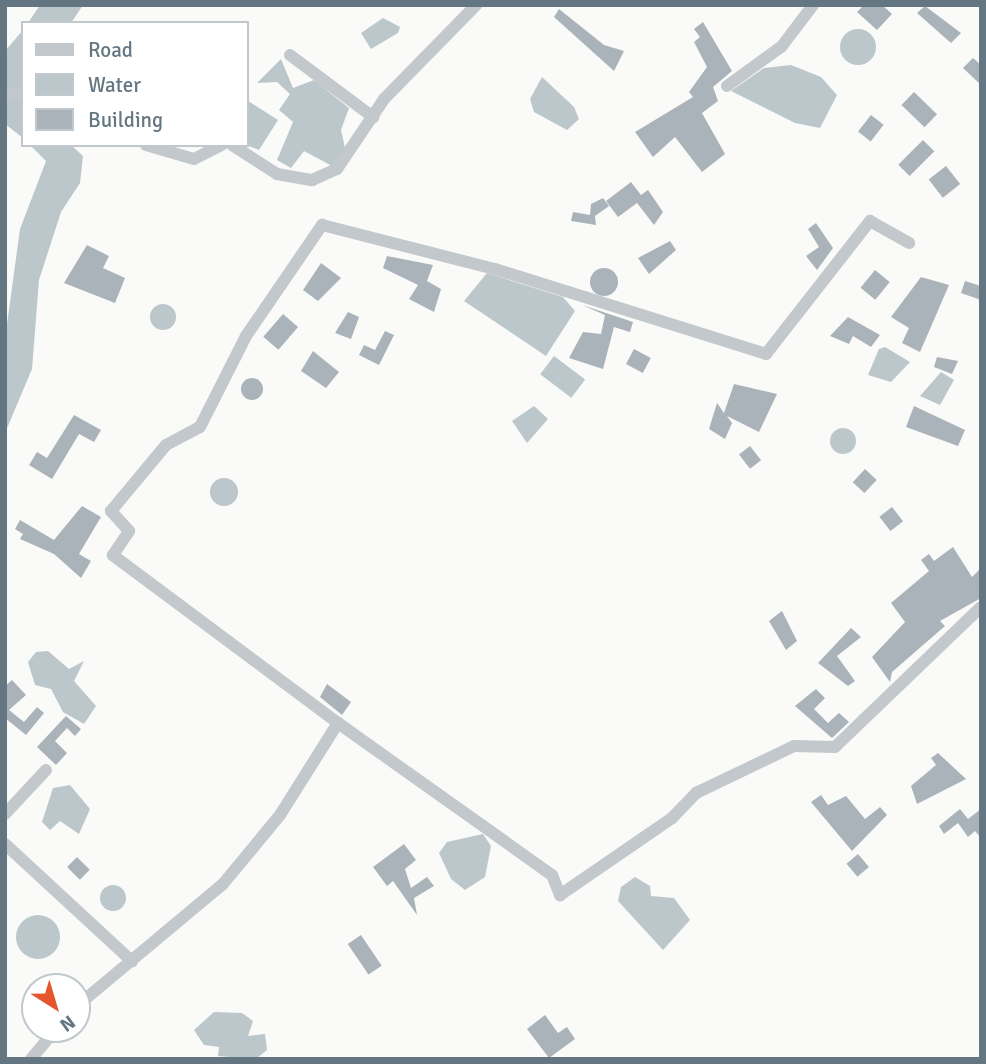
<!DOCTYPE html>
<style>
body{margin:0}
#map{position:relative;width:986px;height:1064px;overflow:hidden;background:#fafaf8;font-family:Signika,sans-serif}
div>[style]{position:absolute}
.water>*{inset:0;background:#bbc7cb;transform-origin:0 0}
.round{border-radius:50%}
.building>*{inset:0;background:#aab3b9;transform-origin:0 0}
.minor>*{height:12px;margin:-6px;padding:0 6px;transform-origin:6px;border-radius:6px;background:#c3c8cc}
span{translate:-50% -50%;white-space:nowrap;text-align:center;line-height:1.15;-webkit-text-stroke:7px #fff;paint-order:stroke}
.frame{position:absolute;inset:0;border:7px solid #657683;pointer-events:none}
.legend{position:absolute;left:21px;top:21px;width:228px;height:126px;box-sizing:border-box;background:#fff;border:2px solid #c1c8cd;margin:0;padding:9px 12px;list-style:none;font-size:21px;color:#657683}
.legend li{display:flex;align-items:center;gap:14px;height:35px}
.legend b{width:35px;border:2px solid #c1c8cd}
.north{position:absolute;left:21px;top:973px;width:70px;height:70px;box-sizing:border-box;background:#fff;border:2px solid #c1c8cd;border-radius:50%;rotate:143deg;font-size:19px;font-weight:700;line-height:28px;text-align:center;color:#657683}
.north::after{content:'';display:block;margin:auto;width:24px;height:32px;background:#e4572e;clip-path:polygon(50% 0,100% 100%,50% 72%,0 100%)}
</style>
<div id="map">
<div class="water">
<i style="clip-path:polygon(40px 5px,83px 5px,71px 23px,28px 23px)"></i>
<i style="clip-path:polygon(383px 18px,400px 27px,398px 33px,371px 49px,361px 33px)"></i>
<i class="round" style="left:840px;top:29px;width:36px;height:36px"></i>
<i style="clip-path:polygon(23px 30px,23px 138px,5px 124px,5px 51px)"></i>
<i style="clip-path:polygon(281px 59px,293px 88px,314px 80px,349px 108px,341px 130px,345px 148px,332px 166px,304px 151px,291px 168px,277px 160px,293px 122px,279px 110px,290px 94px,277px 82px,257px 83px)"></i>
<i style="clip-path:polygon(791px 65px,821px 77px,837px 95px,820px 128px,795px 123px,731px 91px,764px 68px)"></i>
<i style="clip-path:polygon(542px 77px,574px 107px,579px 119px,567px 130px,534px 112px,530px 99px)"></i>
<i style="clip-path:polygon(248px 101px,278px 120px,259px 150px,246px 145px)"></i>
<i style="clip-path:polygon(30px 145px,71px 145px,83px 156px,80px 183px,61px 212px,39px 280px,32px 369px,5px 433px,5px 339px,20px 229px,46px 161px)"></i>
<i style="clip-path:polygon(487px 273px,563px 297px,575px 311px,546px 356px,464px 301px)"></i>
<i class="round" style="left:150px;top:304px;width:26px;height:26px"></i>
<i style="clip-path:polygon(885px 347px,910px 362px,891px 382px,868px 375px,879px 349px)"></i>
<i style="left:554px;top:356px;width:39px;height:23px;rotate:37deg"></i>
<i style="clip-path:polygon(941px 372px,954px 380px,940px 405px,920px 396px)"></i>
<i style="clip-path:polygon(534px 406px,548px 419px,527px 443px,512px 421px)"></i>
<i class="round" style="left:830px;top:428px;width:26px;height:26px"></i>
<i class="round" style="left:210px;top:478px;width:28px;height:28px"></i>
<i style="clip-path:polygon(48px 651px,69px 669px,84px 661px,74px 681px,96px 706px,84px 724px,63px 712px,51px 689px,35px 685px,28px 662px,36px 652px)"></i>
<i style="clip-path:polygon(70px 785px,90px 809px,79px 834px,60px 821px,50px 830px,42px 822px,53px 788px)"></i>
<i style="clip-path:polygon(483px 834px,491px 846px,485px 877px,465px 890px,451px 879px,439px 853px,447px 842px)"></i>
<i style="clip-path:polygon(635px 877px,650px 886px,651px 896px,674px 898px,690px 920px,663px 950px,618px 901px,621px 887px)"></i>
<i class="round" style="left:100px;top:885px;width:26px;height:26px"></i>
<i class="round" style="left:16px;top:915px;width:44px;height:44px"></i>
<i style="clip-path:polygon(214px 1012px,242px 1013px,253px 1021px,248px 1036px,265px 1034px,267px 1050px,256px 1059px,218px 1056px,219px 1047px,204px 1045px,194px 1030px)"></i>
</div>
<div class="building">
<i style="clip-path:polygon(864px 5px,882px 5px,892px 14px,877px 30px,857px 12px)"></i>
<i style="clip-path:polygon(925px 6px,961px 33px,951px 43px,917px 13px)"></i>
<i style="clip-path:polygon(559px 9px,604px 45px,624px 51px,614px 71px,554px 17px)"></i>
<i style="clip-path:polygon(703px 22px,732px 71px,713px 87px,718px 101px,702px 113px,725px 154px,702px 172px,675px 137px,653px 157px,635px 132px,693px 97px,689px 92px,707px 67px,694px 42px,700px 37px,694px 29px)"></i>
<i style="clip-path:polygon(973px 58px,981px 65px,981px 85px,963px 68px)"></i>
<i style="left:914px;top:92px;width:32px;height:18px;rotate:44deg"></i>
<i style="left:871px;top:115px;width:16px;height:21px;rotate:38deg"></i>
<i style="left:923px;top:140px;width:16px;height:35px;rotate:45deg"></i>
<i style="left:946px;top:166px;width:23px;height:22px;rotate:52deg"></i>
<i style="clip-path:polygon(631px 182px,641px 195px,648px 190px,663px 212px,654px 225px,637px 203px,618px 217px,606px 201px)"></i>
<i style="clip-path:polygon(603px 198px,609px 206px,595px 216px,596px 225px,571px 221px,573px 212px,590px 215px,591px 204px)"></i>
<i style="clip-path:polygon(816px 223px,833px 248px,817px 270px,806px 256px,819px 247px,808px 229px)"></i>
<i style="clip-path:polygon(670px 241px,676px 250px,649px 274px,638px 258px)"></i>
<i style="clip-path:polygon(87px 245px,109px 256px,103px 268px,125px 278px,115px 303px,64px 283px)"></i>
<i style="clip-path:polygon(387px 256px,433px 265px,427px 281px,441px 289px,434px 312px,409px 299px,418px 285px,383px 268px)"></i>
<i style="clip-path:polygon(321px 263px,341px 278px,318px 301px,303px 290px)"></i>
<i class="round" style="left:590px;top:268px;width:28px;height:28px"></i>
<i style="left:875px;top:270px;width:19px;height:23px;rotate:39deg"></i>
<i style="clip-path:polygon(921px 277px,949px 285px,920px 352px,902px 343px,909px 328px,891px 317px)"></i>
<i style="clip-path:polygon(965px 281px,981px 286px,981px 300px,961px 293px)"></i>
<i style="clip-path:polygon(582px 305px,633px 322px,630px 332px,614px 327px,603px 369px,569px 358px,583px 332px,601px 334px,605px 315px)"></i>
<i style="clip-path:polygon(348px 312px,359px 317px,351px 339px,335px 333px)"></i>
<i style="left:283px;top:314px;width:20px;height:30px;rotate:41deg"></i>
<i style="clip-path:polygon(848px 317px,880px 335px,871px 347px,853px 336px,849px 344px,830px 336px)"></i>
<i style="clip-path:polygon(385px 331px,394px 335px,379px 365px,359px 355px,364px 345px,375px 350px)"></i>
<i style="left:634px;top:349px;width:19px;height:17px;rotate:28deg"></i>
<i style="clip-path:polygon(313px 351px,339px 372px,326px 388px,301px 371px)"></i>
<i style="clip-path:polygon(937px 357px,958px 361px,952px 374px,934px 367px)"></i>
<i class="round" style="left:241px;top:378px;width:22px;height:22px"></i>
<i style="clip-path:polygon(734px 384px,777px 394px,759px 432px,727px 416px,732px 423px,725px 439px,709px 429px,717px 403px,724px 413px)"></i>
<i style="clip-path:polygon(914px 406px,965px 430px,958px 446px,906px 427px)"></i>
<i style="clip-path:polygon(74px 415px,101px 430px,94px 442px,79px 434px,52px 479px,29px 465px,37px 452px,47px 458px)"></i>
<i style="left:750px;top:446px;width:18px;height:14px;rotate:52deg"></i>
<i style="left:865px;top:469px;width:16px;height:18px;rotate:43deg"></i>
<i style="clip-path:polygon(82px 506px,101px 517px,79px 554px,91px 561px,81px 578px,54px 554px,20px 539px,23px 534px,15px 529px,20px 520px,54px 540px)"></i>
<i style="left:892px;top:507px;width:18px;height:16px;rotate:52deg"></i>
<i style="clip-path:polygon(953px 547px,972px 577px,981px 568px,981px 598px,940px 621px,945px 626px,892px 672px,890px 682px,872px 657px,905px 622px,891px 603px,929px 571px,921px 560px,929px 554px,934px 561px)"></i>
<i style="clip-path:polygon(782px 611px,797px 641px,786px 650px,769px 621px)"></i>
<i style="clip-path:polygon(851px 628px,861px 637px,837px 656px,855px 681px,848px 686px,818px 663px)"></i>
<i style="clip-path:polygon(12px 680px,26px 695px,9px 710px,24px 722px,37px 707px,44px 713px,26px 735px,5px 718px,5px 686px)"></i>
<i style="clip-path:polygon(327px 684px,351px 702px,342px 715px,320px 697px)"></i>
<i style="clip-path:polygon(816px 689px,825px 698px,814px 709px,828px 723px,839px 713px,849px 722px,832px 738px,795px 706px)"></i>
<i style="clip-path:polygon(66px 716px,81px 729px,75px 736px,67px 728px,55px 741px,67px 753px,56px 765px,37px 747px)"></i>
<i style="clip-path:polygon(938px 753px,966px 779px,917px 804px,911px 786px,936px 765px,931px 758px)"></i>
<i style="clip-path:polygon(821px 795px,828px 805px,846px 796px,865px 819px,880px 807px,887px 815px,852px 851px,811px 802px)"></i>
<i style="clip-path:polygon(960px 809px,968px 819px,981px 809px,981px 838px,975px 831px,968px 837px,958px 823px,944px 834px,939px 826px)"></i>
<i style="clip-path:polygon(404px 844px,416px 860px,405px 869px,411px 888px,427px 877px,434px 886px,414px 898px,417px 915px,393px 881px,387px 886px,373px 867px)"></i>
<i style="left:858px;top:854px;width:17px;height:15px;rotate:50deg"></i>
<i style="left:77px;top:857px;width:18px;height:14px;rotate:45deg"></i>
<i style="left:361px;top:935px;width:37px;height:16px;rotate:56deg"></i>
<i style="clip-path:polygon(545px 1015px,558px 1033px,567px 1027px,575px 1039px,549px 1058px,527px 1029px)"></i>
</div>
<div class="minor">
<i style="left:290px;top:55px;width:104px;rotate:36.8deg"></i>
<i style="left:727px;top:86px;width:68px;rotate:-36deg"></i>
<i style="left:782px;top:46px;width:51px;rotate:-52.9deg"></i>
<i style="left:5px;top:94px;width:18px;rotate:6deg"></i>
<i style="left:146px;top:145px;width:50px;rotate:16.3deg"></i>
<i style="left:194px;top:159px;width:31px;rotate:-27deg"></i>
<i style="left:232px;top:145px;width:54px;rotate:32.8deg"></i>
<i style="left:277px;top:174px;width:36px;rotate:10deg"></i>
<i style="left:312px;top:180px;width:27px;rotate:-24deg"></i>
<i style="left:337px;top:169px;width:84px;rotate:-56.1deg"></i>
<i style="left:384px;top:99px;width:132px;rotate:-45.6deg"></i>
<i style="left:338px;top:723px;width:262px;rotate:35.4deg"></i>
<i style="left:552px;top:875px;width:22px;rotate:68deg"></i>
<i style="left:560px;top:895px;width:136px;rotate:-34.5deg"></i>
<i style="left:672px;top:818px;width:35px;rotate:-46deg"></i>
<i style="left:696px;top:793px;width:109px;rotate:-25.6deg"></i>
<i style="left:794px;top:746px;width:41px;rotate:1.4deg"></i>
<i style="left:835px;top:747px;width:202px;rotate:-43.8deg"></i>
<i style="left:5px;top:814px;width:60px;rotate:-47deg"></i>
<i style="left:5px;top:844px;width:173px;rotate:42.7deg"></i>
<i style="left:77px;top:1006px;width:190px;rotate:-39.9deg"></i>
<i style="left:223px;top:884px;width:89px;rotate:-50.4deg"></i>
<i style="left:280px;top:815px;width:109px;rotate:-57.8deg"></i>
<i style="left:338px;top:723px;width:281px;rotate:-143.3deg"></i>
<i style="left:113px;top:555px;width:29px;rotate:-56deg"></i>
<i style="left:129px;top:531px;width:27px;rotate:-132deg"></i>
<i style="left:111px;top:511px;width:86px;rotate:-50.2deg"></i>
<i style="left:166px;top:445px;width:38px;rotate:-28deg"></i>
<i style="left:200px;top:427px;width:102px;rotate:-63.2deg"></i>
<i style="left:246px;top:336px;width:135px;rotate:-55.6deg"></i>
<i style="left:322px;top:225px;width:179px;rotate:14.3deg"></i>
<i style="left:495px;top:269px;width:284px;rotate:17.4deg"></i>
<i style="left:766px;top:354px;width:169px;rotate:-52deg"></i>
<i style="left:870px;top:221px;width:45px;rotate:29.4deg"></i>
<i style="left:31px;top:1059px;width:39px;rotate:-50deg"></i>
</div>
<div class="frame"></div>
<ul class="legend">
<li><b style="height:9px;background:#c3c8cc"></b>Road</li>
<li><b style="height:19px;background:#bbc7cb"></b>Water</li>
<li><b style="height:19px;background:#aab3b9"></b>Building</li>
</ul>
<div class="north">N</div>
</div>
